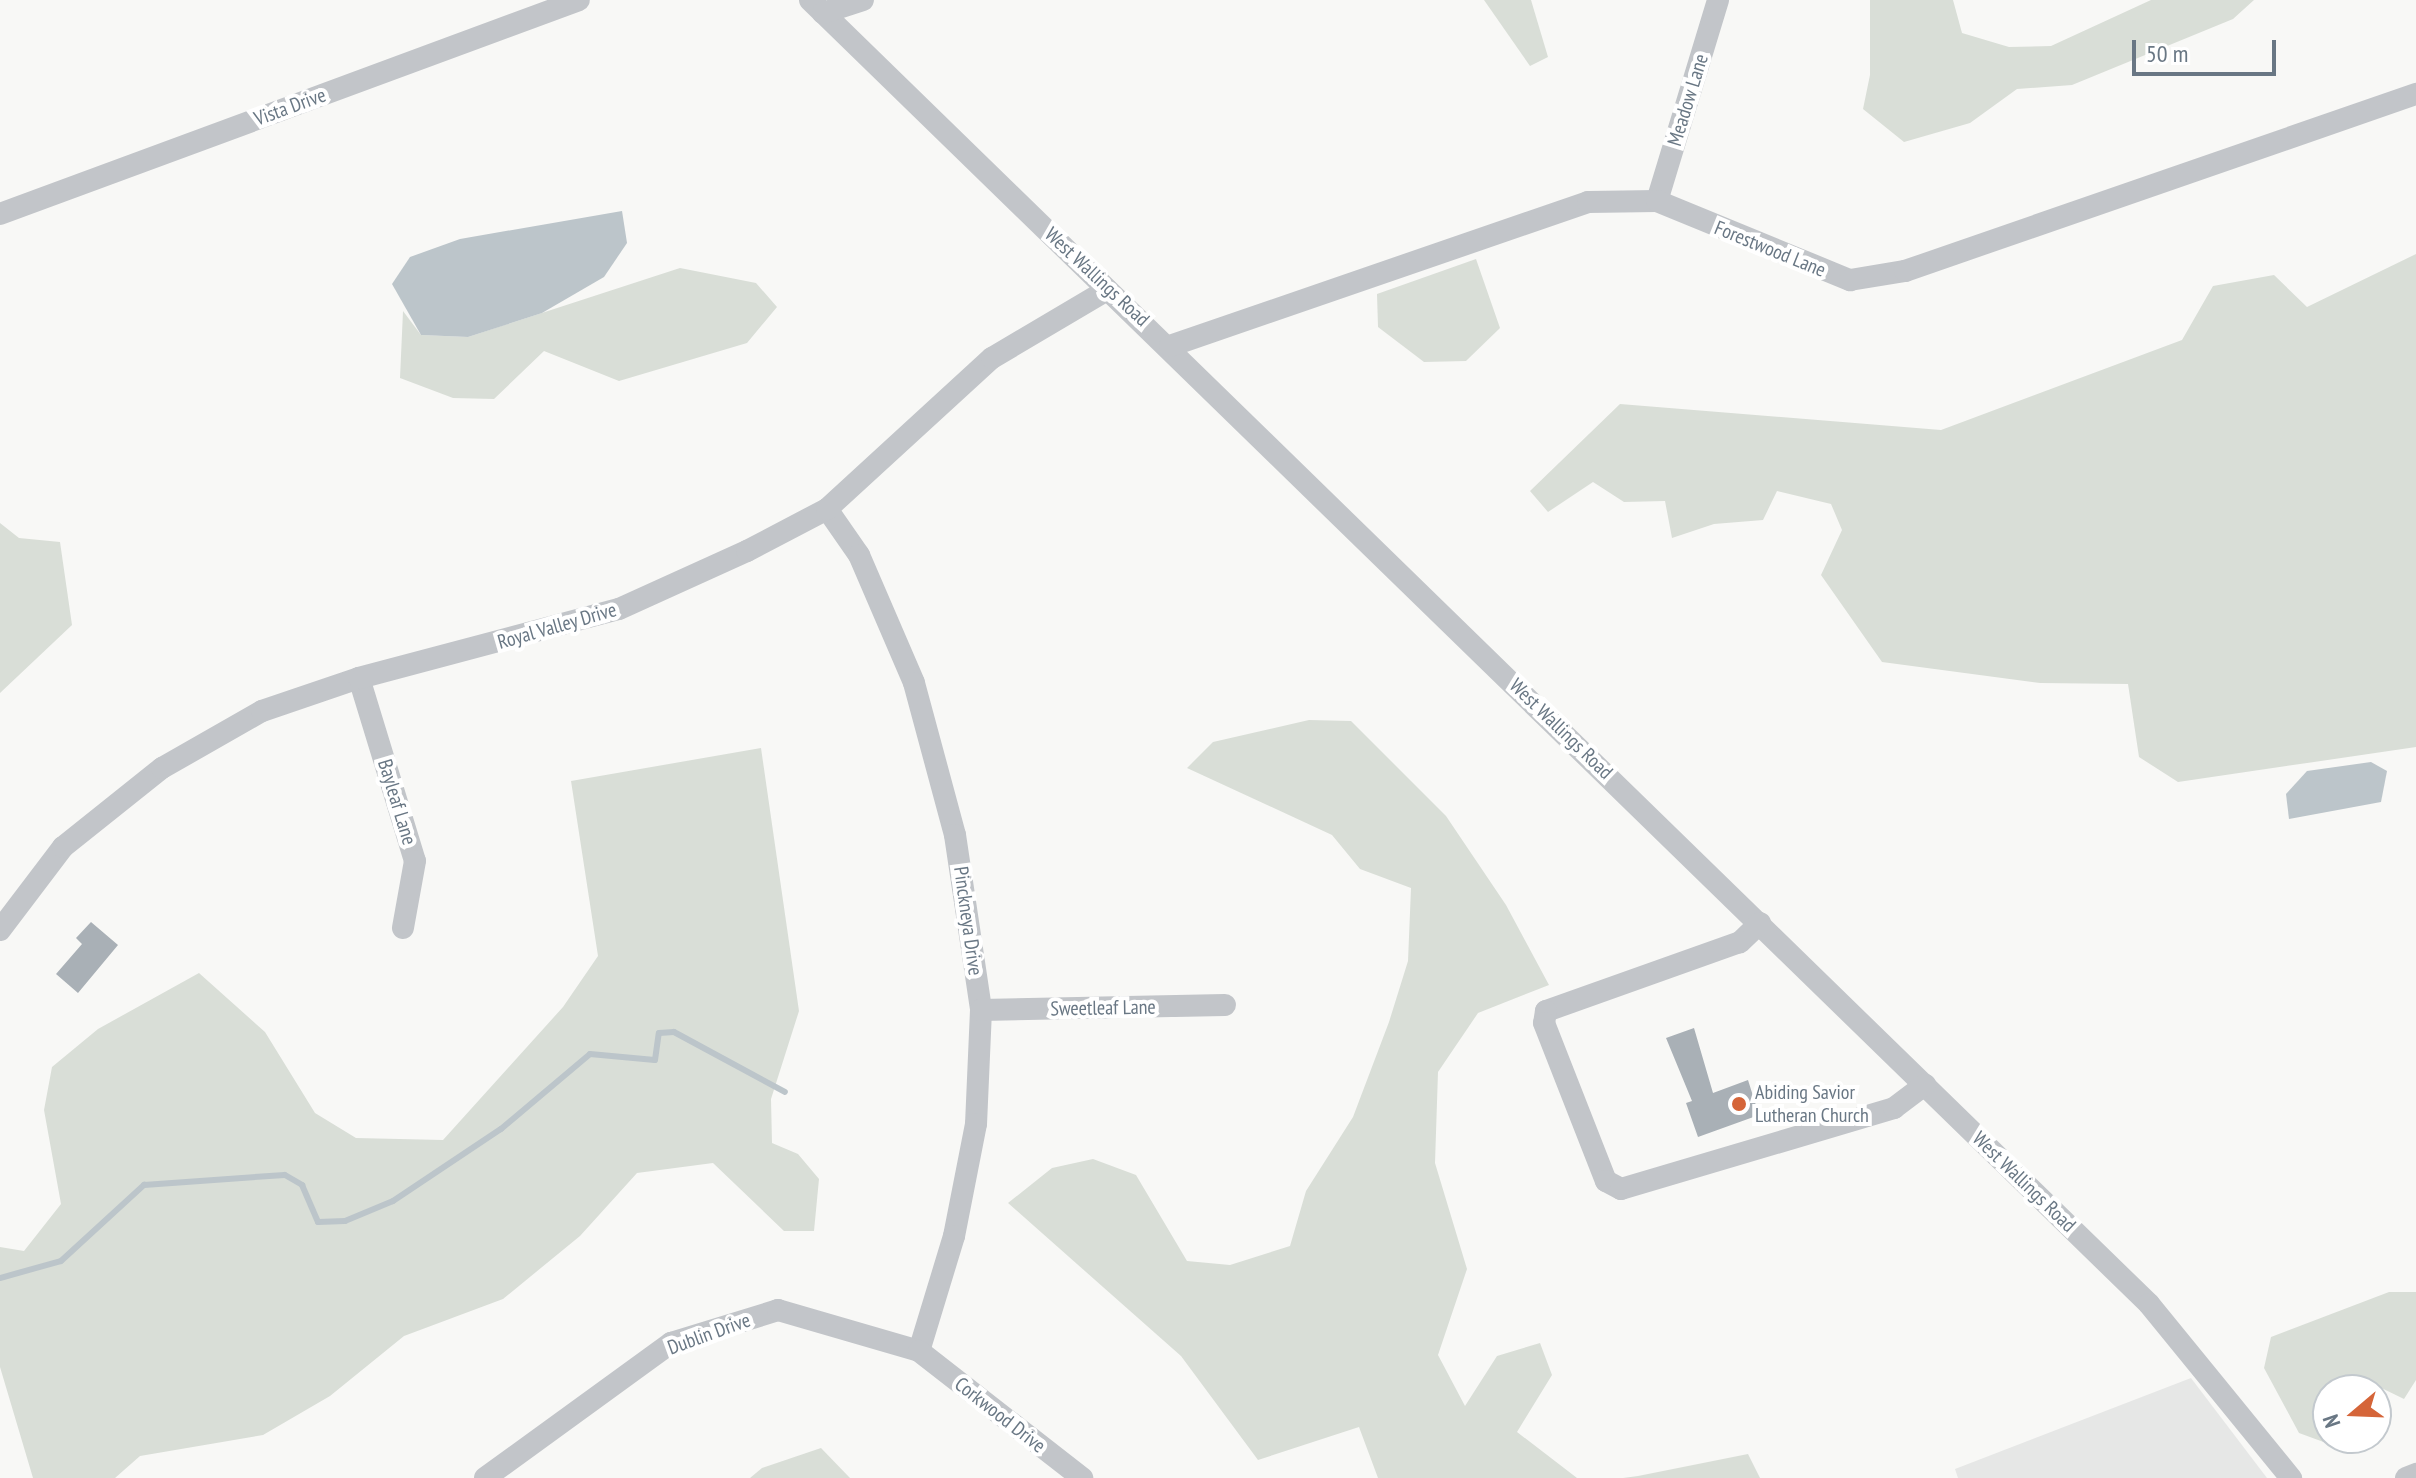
<!DOCTYPE html>
<style>
body{margin:0}
#map{position:relative;width:2416px;height:1478px;overflow:hidden;background:#f8f8f6;font-family:"PT Sans Narrow",sans-serif}
div>[style]{position:absolute}
.built>*{inset:0;background:#e6e7e6}
.green>*{inset:0;background:#d9ded7}
.water>*{inset:0;background:#bcc5ca}
.stream>*{height:6px;margin:-3px;padding:0 3px;transform-origin:3px;border-radius:3px;background:#bcc5ca}
.building>*{inset:0;background:#a9b0b6}
.minor>*{height:22px;margin:-11px;padding:0 11px;transform-origin:11px;border-radius:11px;background:#c2c5c9}
.dots>*{width:22px;height:22px;translate:-50% -50%;box-sizing:border-box;border:4px solid #fff;border-radius:50%}
span{translate:-50% -50%;white-space:nowrap;text-align:center;line-height:1.15;-webkit-text-stroke:8px #fff;paint-order:stroke}
.street-label{font-size:20px;color:#697784}
.poi-label{font-size:20px;color:#697784}
.left{translate:0 -50%;text-align:left}
.north{position:absolute;left:2312px;top:1374px;width:80px;height:80px;box-sizing:border-box;background:#fff;border:2px solid #c3c9ce;border-radius:50%;rotate:251deg;font-size:22px;font-weight:700;line-height:32px;text-align:center;color:#697784}
.north::after{content:'';display:block;margin:auto;width:28px;height:36px;background:#d56539;clip-path:polygon(50% 0,100% 100%,50% 72%,0 100%)}
.scale{position:absolute;left:2132px;top:40px;width:144px;height:36px;box-sizing:border-box;border:4px solid #697784;border-top:0;padding-left:10px;font-size:24px;line-height:28px;white-space:nowrap;color:#697784;-webkit-text-stroke:6px #fff;paint-order:stroke}
</style>
<div id="map">
<div class="built">
<i style="clip-path:polygon(2191px 1378px,2267px 1478px,1958px 1478px,1955px 1469px)"></i>
</div>
<div class="green">
<i style="clip-path:polygon(1484px 0,1531px 0,1548px 57px,1530px 66px)"></i>
<i style="clip-path:polygon(1870px 0,1953px 0,1962px 33px,2009px 47px,2051px 46px,2151px 0,2254px 0,2233px 19px,2072px 85px,2017px 89px,1970px 123px,1904px 142px,1863px 109px,1870px 75px)"></i>
<i style="clip-path:polygon(2416px 254px,2416px 747px,2178px 782px,2139px 757px,2128px 684px,2040px 683px,1882px 662px,1821px 575px,1842px 530px,1831px 504px,1777px 491px,1763px 520px,1714px 524px,1672px 538px,1665px 501px,1624px 502px,1593px 482px,1548px 512px,1530px 491px,1620px 404px,1941px 430px,2182px 340px,2213px 286px,2274px 275px,2307px 307px)"></i>
<i style="clip-path:polygon(1476px 259px,1500px 328px,1466px 361px,1424px 362px,1378px 327px,1377px 294px)"></i>
<i style="clip-path:polygon(680px 268px,756px 283px,777px 307px,747px 343px,619px 381px,544px 351px,494px 399px,453px 398px,400px 378px,403px 311px,421px 335px,468px 337px)"></i>
<i style="clip-path:polygon(0 523px,19px 538px,60px 542px,72px 625px,0 693px)"></i>
<i style="clip-path:polygon(1309px 720px,1351px 721px,1446px 816px,1506px 905px,1549px 985px,1478px 1013px,1438px 1072px,1435px 1163px,1467px 1269px,1438px 1355px,1465px 1406px,1497px 1356px,1540px 1343px,1552px 1375px,1517px 1432px,1577px 1478px,1378px 1478px,1359px 1427px,1258px 1460px,1181px 1356px,1008px 1203px,1052px 1168px,1093px 1159px,1136px 1175px,1187px 1261px,1230px 1265px,1290px 1246px,1306px 1191px,1353px 1117px,1389px 1022px,1408px 961px,1411px 888px,1360px 869px,1332px 835px,1187px 768px,1213px 742px)"></i>
<i style="clip-path:polygon(761px 748px,799px 1011px,771px 1099px,772px 1143px,798px 1154px,819px 1179px,814px 1231px,784px 1231px,713px 1163px,637px 1173px,580px 1236px,503px 1299px,404px 1336px,330px 1396px,263px 1435px,140px 1456px,115px 1478px,33px 1478px,0 1367px,0 1247px,24px 1251px,61px 1204px,44px 1110px,52px 1067px,98px 1029px,199px 973px,265px 1032px,315px 1113px,356px 1138px,443px 1140px,563px 1007px,598px 956px,571px 781px)"></i>
<i style="clip-path:polygon(2389px 1292px,2416px 1292px,2416px 1380px,2404px 1399px,2367px 1381px,2359px 1390px,2328px 1390px,2329px 1444px,2299px 1433px,2264px 1368px,2271px 1337px)"></i>
<i style="clip-path:polygon(821px 1448px,850px 1478px,750px 1478px,762px 1468px)"></i>
<i style="clip-path:polygon(1748px 1454px,1760px 1478px,1623px 1478px,1638px 1476px)"></i>
</div>
<div class="water">
<i style="clip-path:polygon(622px 211px,627px 243px,604px 277px,542px 313px,468px 337px,421px 335px,392px 284px,410px 257px,460px 239px)"></i>
<i style="clip-path:polygon(2371px 762px,2387px 771px,2381px 802px,2289px 819px,2286px 794px,2307px 771px)"></i>
</div>
<div class="stream">
<i style="left:0;top:1278px;width:63px;rotate:-15.6deg"></i>
<i style="left:61px;top:1261px;width:113px;rotate:-42.5deg"></i>
<i style="left:144px;top:1185px;width:141px;rotate:-4.1deg"></i>
<i style="left:285px;top:1175px;width:20px;rotate:30deg"></i>
<i style="left:302px;top:1185px;width:40px;rotate:66.6deg"></i>
<i style="left:318px;top:1222px;width:27px;rotate:-2deg"></i>
<i style="left:345px;top:1221px;width:52px;rotate:-22.6deg"></i>
<i style="left:393px;top:1201px;width:130px;rotate:-33.7deg"></i>
<i style="left:501px;top:1129px;width:116px;rotate:-40.1deg"></i>
<i style="left:590px;top:1054px;width:65px;rotate:5.3deg"></i>
<i style="left:655px;top:1060px;width:27px;rotate:-82deg"></i>
<i style="left:659px;top:1033px;width:15px;rotate:-4deg"></i>
<i style="left:674px;top:1032px;width:126px;rotate:28.4deg"></i>
</div>
<div class="building">
<i style="clip-path:polygon(91px 922px,118px 945px,78px 993px,56px 974px,82px 944px,76px 938px)"></i>
<i style="clip-path:polygon(1694px 1028px,1713px 1093px,1748px 1080px,1759px 1115px,1698px 1137px,1686px 1103px,1692px 1101px,1666px 1038px)"></i>
</div>
<div class="minor">
<i style="left:810px;top:0;width:1869px;rotate:44.24deg"></i>
<i style="left:2149px;top:1304px;width:225px;rotate:50.8deg"></i>
<i style="left:823px;top:13px;width:42px;rotate:-18deg"></i>
<i style="left:1657px;top:201px;width:210px;rotate:-73.1deg"></i>
<i style="left:0;top:214px;width:617px;rotate:-20.28deg"></i>
<i style="left:1170px;top:346px;width:442px;rotate:-19deg"></i>
<i style="left:1588px;top:202px;width:69px;rotate:-0.8deg"></i>
<i style="left:1657px;top:201px;width:209px;rotate:22.3deg"></i>
<i style="left:1850px;top:280px;width:56px;rotate:-9.3deg"></i>
<i style="left:1905px;top:271px;width:541px;rotate:-19.11deg"></i>
<i style="left:827px;top:509px;width:56px;rotate:55.2deg"></i>
<i style="left:859px;top:555px;width:139px;rotate:66.7deg"></i>
<i style="left:914px;top:683px;width:157px;rotate:74.9deg"></i>
<i style="left:955px;top:835px;width:177px;rotate:81.5deg"></i>
<i style="left:981px;top:1010px;width:114px;rotate:92.5deg"></i>
<i style="left:976px;top:1124px;width:114px;rotate:101.1deg"></i>
<i style="left:954px;top:1236px;width:120px;rotate:106.9deg"></i>
<i style="left:359px;top:678px;width:191px;rotate:73deg"></i>
<i style="left:415px;top:861px;width:68px;rotate:100.2deg"></i>
<i style="left:1760px;top:923px;width:28px;rotate:136deg"></i>
<i style="left:1740px;top:942px;width:206px;rotate:160.4deg"></i>
<i style="left:1546px;top:1011px;width:12px;rotate:99deg"></i>
<i style="left:1544px;top:1023px;width:170px;rotate:68.6deg"></i>
<i style="left:1606px;top:1181px;width:17px;rotate:28deg"></i>
<i style="left:1621px;top:1189px;width:285px;rotate:-16.5deg"></i>
<i style="left:1894px;top:1108px;width:39px;rotate:-37deg"></i>
<i style="left:0;top:930px;width:104px;rotate:-52.8deg"></i>
<i style="left:63px;top:847px;width:127px;rotate:-38.6deg"></i>
<i style="left:162px;top:768px;width:115px;rotate:-29.7deg"></i>
<i style="left:262px;top:711px;width:102px;rotate:-18.8deg"></i>
<i style="left:359px;top:678px;width:269px;rotate:-14.9deg"></i>
<i style="left:619px;top:609px;width:141px;rotate:-24.4deg"></i>
<i style="left:747px;top:551px;width:90px;rotate:-27.7deg"></i>
<i style="left:827px;top:509px;width:224px;rotate:-42.5deg"></i>
<i style="left:992px;top:358px;width:134px;rotate:-30.6deg"></i>
<i style="left:981px;top:1010px;width:244px;rotate:-1.2deg"></i>
<i style="left:485px;top:1478px;width:230px;rotate:-36deg"></i>
<i style="left:671px;top:1343px;width:112px;rotate:-17.1deg"></i>
<i style="left:778px;top:1310px;width:147px;rotate:16.2deg"></i>
<i style="left:919px;top:1351px;width:207px;rotate:37.9deg"></i>
<i style="left:2406px;top:1478px;width:11px;rotate:-22deg"></i>
</div>
<div class="dots">
<i style="left:1739px;top:1104px;background:#d56539"></i>
</div>
<div class="street-label">
<span style="left:1688px;top:100px;rotate:-73deg">Meadow Lane</span>
<span style="left:290px;top:107px;rotate:-20deg">Vista Drive</span>
<span style="left:1770px;top:249px;rotate:22deg">Forestwood Lane</span>
<span style="left:1097px;top:277px;rotate:43deg">West Wallings Road</span>
<span style="left:557px;top:626px;rotate:-16deg">Royal Valley Drive</span>
<span style="left:1561px;top:729px;rotate:44deg">West Wallings Road</span>
<span style="left:397px;top:802px;rotate:73deg">Bayleaf Lane</span>
<span style="left:968px;top:921px;rotate:82deg">Pinckneya Drive</span>
<span style="left:1103px;top:1008px;rotate:-1deg">Sweetleaf Lane</span>
<span style="left:2024px;top:1182px;rotate:44deg">West Wallings Road</span>
<span style="left:709px;top:1334px;rotate:-20deg">Dublin Drive</span>
<span style="left:1000px;top:1415px;rotate:38deg">Corkwood Drive</span>
</div>
<div class="poi-label">
<span class="left" style="left:1755px;top:1104px">Abiding Savior<br>Lutheran Church</span>
</div>
<div class="north">N</div>
<div class="scale">50 m</div>
</div>
